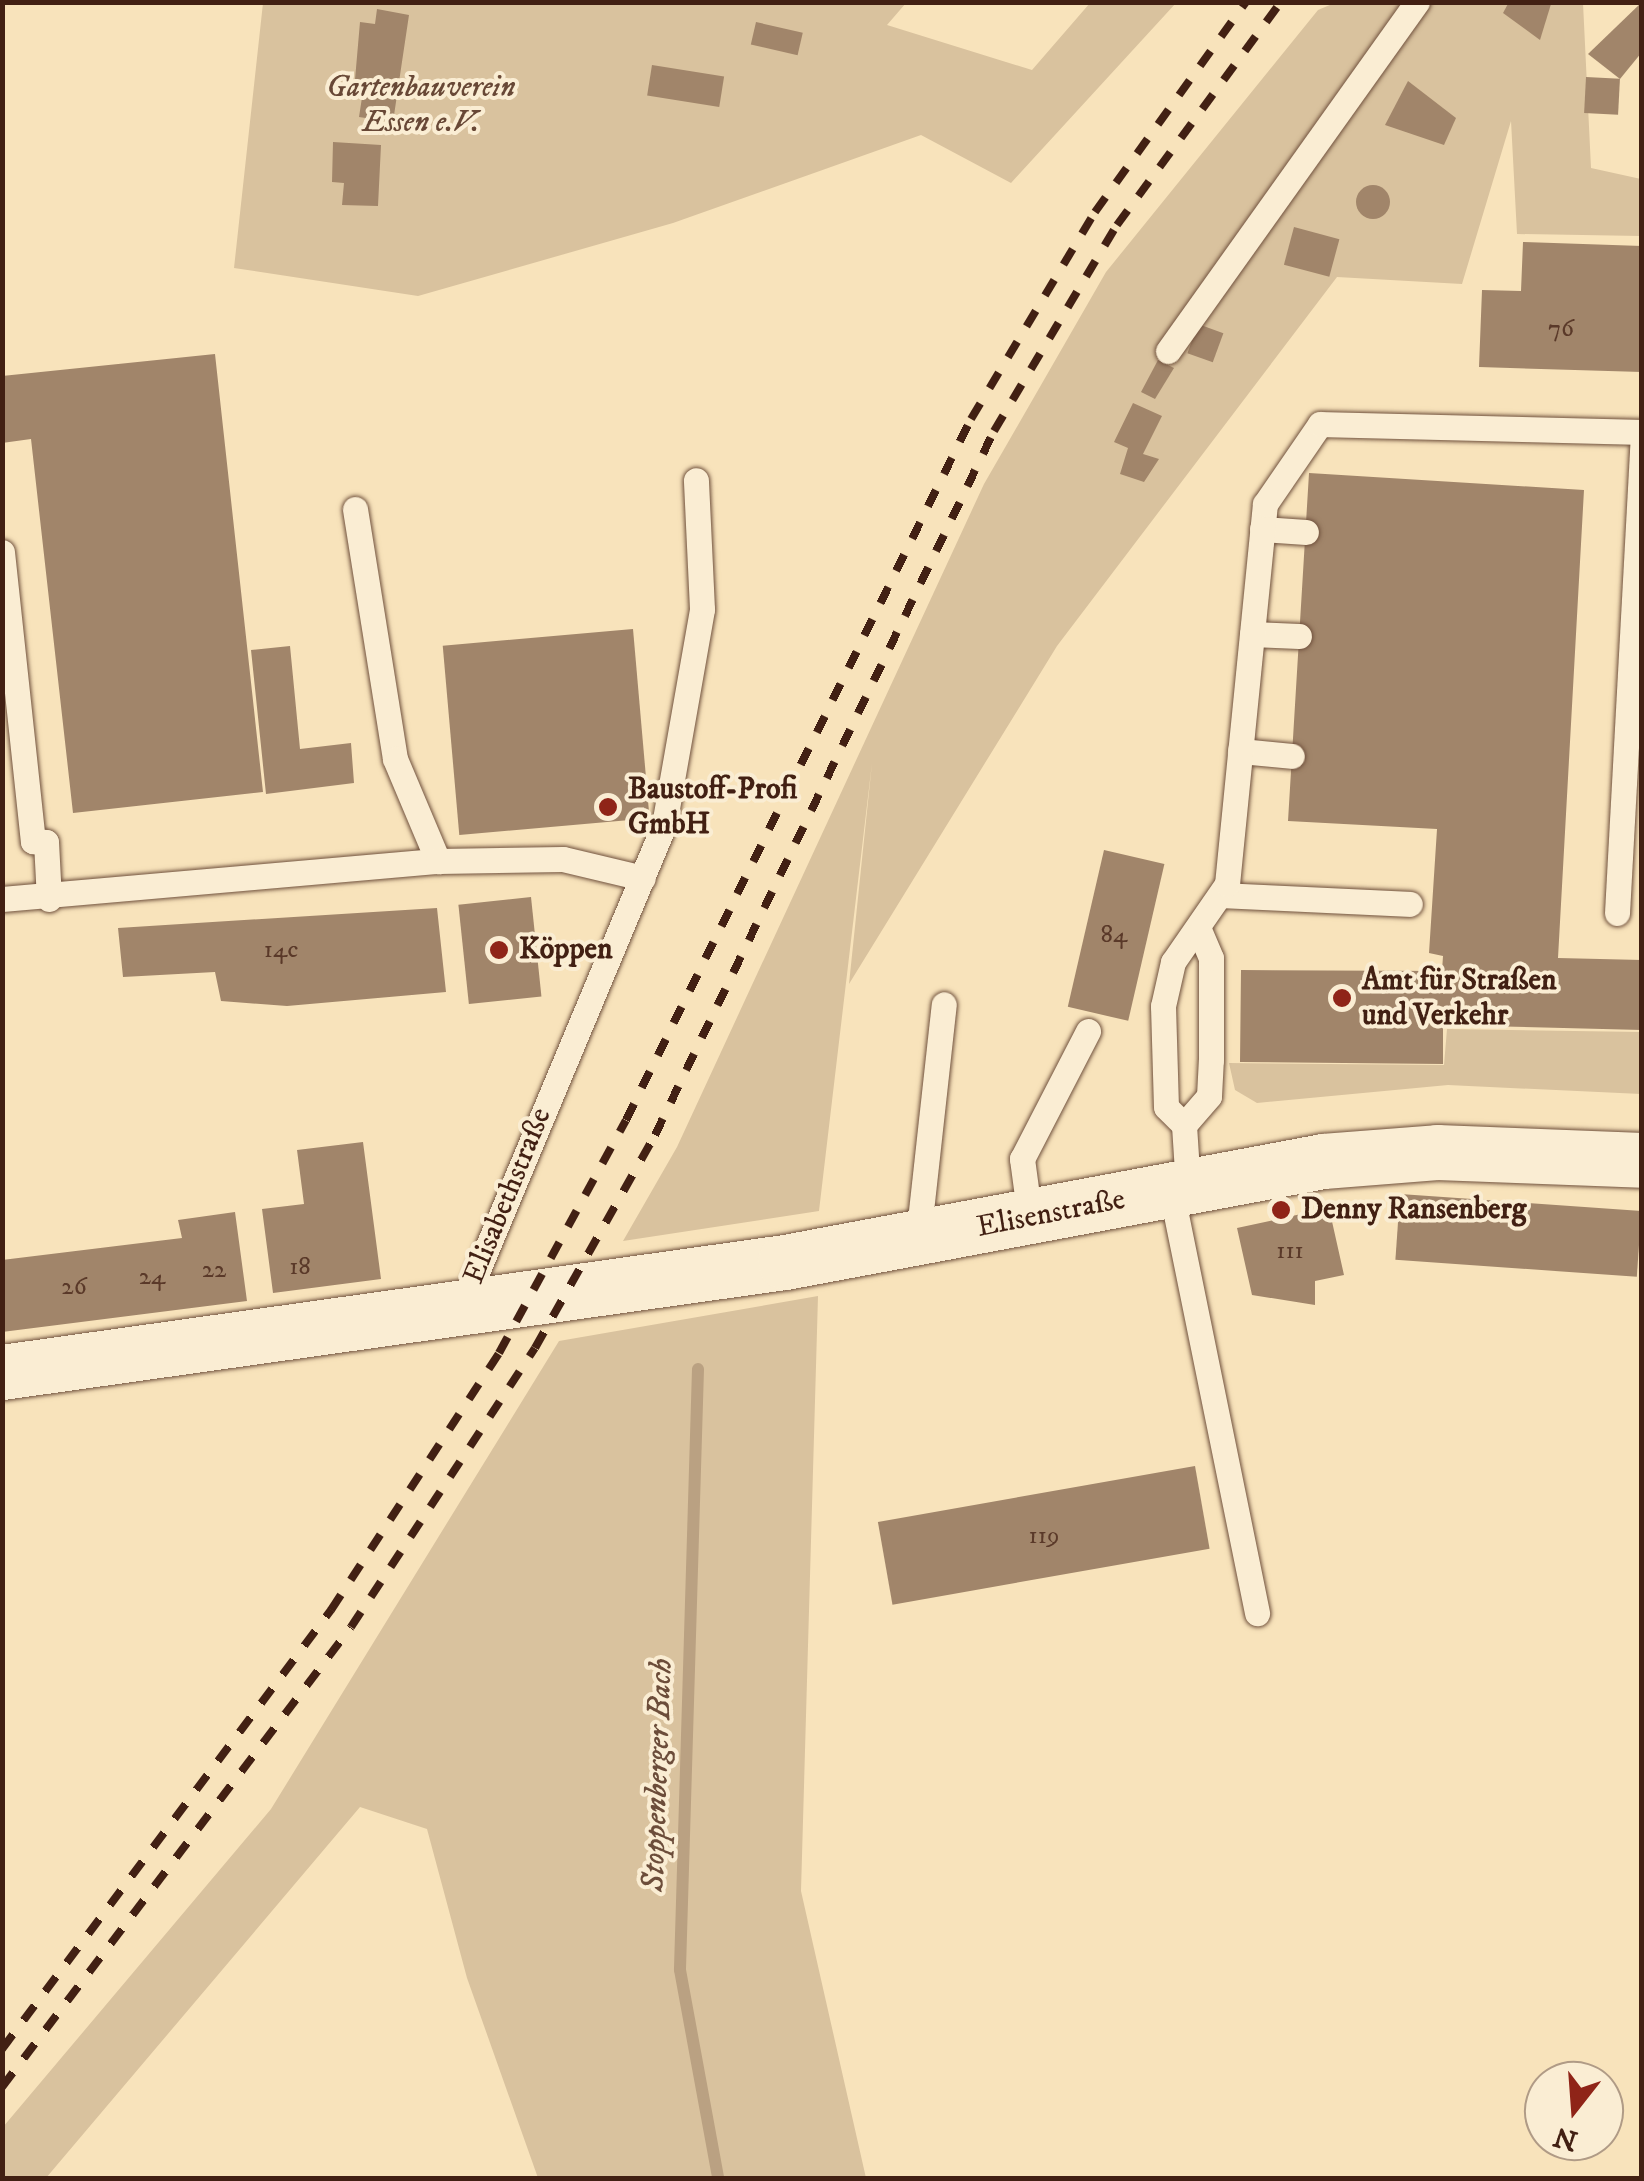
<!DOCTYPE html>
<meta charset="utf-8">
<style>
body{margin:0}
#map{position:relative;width:1644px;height:2181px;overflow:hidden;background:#f8e3bb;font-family:"IM FELL DW Pica",serif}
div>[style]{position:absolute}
.green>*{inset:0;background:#d9c29e}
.stream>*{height:12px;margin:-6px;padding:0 6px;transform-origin:6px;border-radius:6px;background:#baa182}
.building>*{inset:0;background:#a1856a;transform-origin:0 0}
.round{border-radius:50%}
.roads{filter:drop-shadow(0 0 2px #70513d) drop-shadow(0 0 2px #70513d)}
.lane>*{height:25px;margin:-12.5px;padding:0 12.5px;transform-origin:12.5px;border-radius:12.5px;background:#faedd3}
.secondary>*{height:55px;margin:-27.5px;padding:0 27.5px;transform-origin:27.5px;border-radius:27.5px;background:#faedd3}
.rail>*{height:8px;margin-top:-4px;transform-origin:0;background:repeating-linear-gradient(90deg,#422013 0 18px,transparent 0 36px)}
.dots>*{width:28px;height:28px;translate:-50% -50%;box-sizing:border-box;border:5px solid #faedd3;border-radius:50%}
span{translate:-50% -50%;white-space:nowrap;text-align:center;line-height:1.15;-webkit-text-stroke:8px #faedd3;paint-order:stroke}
.number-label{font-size:25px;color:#5a3929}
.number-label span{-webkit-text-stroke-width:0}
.park-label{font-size:30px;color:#684836;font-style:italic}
.poi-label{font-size:30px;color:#422013;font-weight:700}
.left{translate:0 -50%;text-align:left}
.street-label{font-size:30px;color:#422013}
.water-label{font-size:32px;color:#6c4d3a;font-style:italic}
.frame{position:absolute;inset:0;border:5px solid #422013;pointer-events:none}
.north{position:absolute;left:1524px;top:2061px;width:100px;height:100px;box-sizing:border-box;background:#faedd3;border:2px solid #b09b86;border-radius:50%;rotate:197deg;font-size:28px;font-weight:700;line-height:40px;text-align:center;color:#422013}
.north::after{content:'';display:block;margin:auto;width:35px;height:45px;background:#8f2418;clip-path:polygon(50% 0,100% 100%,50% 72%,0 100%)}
</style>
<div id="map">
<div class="green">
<i style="clip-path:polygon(1337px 2px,1583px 3px,1591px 168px,1641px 179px,1641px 236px,1517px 234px,1511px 121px,1462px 284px,1337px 277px,1057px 646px,849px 984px,872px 763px,819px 1211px,623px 1241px,677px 1147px,984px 484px,1106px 272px,1318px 10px)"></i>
<i style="clip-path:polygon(263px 3px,906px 3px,887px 25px,1032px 70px,1090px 3px,1176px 3px,1011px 183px,921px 135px,673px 223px,418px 296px,234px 268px)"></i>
<i style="clip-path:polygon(1447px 1029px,1641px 1032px,1641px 1094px,1448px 1085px,1257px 1103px,1235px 1090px,1229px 1063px,1444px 1065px)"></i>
<i style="clip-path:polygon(818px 1296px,801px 1891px,866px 2178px,538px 2178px,467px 1978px,427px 1829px,360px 1807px,46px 2178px,3px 2178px,3px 2127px,271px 1809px,559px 1341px)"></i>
</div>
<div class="stream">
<i style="left:698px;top:1369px;width:601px;rotate:91.72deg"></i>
<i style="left:680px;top:1970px;width:211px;rotate:79.6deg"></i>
</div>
<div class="building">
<i style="clip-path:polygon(1509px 2px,1551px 4px,1540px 40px,1503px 13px)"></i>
<i style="clip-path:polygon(1642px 2px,1642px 52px,1620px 79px,1588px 54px)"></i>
<i style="clip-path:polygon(377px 9px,409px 15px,393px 122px,359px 117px,363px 91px,354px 91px,360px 22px,375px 24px)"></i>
<i style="left:756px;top:22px;width:48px;height:23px;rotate:13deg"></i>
<i style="left:652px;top:65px;width:73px;height:31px;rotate:9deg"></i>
<i style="left:1586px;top:77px;width:34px;height:36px;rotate:3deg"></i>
<i style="clip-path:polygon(1408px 81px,1456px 118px,1444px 145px,1385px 125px)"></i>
<i style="clip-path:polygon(333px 142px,381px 145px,378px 206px,342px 205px,344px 183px,332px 182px)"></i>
<i class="round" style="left:1356px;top:185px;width:34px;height:34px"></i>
<i style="left:1294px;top:227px;width:47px;height:39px;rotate:15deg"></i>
<i style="clip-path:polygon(1523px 242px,1642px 246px,1642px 372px,1479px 367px,1482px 290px,1521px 291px)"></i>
<i style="left:1198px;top:324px;width:27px;height:31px;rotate:20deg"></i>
<i style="clip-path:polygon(215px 354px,263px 792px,73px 813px,31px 439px,2px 443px,2px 376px)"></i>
<i style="clip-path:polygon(1158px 360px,1174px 368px,1155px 399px,1141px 392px)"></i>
<i style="clip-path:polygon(1133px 403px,1162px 416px,1143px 454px,1159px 459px,1144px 482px,1120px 474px,1128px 448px,1114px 442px)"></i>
<i style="clip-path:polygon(1309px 473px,1584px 490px,1558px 958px,1642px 960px,1642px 1030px,1443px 1025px,1443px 1064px,1240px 1062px,1241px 970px,1442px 971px,1443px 956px,1429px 953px,1437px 829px,1288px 821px)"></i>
<i style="left:633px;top:629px;width:190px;height:191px;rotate:85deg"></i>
<i style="clip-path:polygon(290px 646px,300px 749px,351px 743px,354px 783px,266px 794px,251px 650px)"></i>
<i style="left:1104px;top:850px;width:62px;height:161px;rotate:13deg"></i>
<i style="left:531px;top:897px;width:100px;height:73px;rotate:84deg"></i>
<i style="clip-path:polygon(437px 908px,446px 992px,287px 1006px,221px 1001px,215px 972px,123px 977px,118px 928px)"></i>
<i style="clip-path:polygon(363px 1142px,381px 1279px,273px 1293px,262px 1209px,304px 1204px,297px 1150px)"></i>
<i style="left:1400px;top:1194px;width:242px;height:66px;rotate:4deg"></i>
<i style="clip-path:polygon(1329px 1208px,1344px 1275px,1315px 1281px,1315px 1305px,1252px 1295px,1237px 1228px)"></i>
<i style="clip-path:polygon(235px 1212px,247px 1301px,2px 1332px,2px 1260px,182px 1238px,178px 1220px)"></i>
<i style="left:1195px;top:1466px;width:84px;height:322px;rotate:80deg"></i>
</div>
<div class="roads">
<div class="lane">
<i style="left:1168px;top:351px;width:429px;rotate:-54.5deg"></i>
<i style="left:355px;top:509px;width:253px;rotate:80.9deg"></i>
<i style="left:395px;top:759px;width:111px;rotate:67.1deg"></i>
<i style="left:1262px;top:529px;width:44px;rotate:3.9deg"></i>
<i style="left:2px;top:552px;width:291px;rotate:83.9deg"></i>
<i style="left:33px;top:841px;width:13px;rotate:4deg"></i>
<i style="left:46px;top:842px;width:57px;rotate:87deg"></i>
<i style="left:1252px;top:634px;width:47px;rotate:2.4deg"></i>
<i style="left:1240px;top:751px;width:52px;rotate:5.5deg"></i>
<i style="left:1222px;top:895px;width:188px;rotate:2.7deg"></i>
<i style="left:2px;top:899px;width:438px;rotate:-5deg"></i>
<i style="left:438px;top:861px;width:125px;rotate:-0.9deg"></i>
<i style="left:563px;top:859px;width:82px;rotate:13.4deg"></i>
<i style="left:1617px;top:913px;width:469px;rotate:-86.9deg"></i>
<i style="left:1184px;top:1125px;width:25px;rotate:-135deg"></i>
<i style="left:1166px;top:1107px;width:101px;rotate:-91.7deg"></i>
<i style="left:1163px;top:1006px;width:45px;rotate:-77.2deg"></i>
<i style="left:1173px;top:962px;width:95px;rotate:-55.3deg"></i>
<i style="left:1227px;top:884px;width:382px;rotate:-84.3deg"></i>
<i style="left:1265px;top:504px;width:97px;rotate:-55.5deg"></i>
<i style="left:1320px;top:424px;width:322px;rotate:1.4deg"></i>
<i style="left:1188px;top:1187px;width:62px;rotate:-93.7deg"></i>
<i style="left:1184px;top:1125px;width:38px;rotate:-49deg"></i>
<i style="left:1209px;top:1096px;width:36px;rotate:-87deg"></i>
<i style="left:1211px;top:1060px;width:102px;rotate:-90deg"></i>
<i style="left:1211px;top:958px;width:28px;rotate:-113deg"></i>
<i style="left:1171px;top:1190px;width:432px;rotate:78.5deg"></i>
<i style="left:1030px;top:1218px;width:60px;rotate:-97.7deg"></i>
<i style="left:1022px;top:1159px;width:144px;rotate:-62.7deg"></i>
<i style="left:918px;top:1238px;width:235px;rotate:-83.7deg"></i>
<i style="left:462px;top:1308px;width:524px;rotate:-67.3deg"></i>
<i style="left:664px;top:825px;width:219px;rotate:-80deg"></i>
<i style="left:702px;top:609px;width:129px;rotate:-92.7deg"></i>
</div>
<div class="secondary">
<i style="left:2px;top:1372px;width:791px;rotate:-8deg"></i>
<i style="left:785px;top:1262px;width:547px;rotate:-10.63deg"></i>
<i style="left:1323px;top:1161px;width:114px;rotate:-4.5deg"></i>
<i style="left:1437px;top:1152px;width:205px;rotate:2.2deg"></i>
</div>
</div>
<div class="rail">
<i style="left:2px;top:2049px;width:549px;rotate:-53.15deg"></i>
<i style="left:331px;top:1610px;width:307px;rotate:-56.8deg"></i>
<i style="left:499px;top:1353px;width:265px;rotate:-61.4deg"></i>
<i style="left:626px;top:1120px;width:781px;rotate:-63.8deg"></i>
<i style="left:971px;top:419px;width:241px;rotate:-59.1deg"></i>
<i style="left:1095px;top:212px;width:259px;rotate:-54.3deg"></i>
<i style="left:2px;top:2087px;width:577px;rotate:-52.81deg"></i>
<i style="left:351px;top:1627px;width:334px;rotate:-56.6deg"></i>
<i style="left:535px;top:1348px;width:244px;rotate:-60.6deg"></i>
<i style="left:655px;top:1135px;width:781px;rotate:-64.29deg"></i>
<i style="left:994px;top:431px;width:240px;rotate:-59.2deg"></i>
<i style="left:1117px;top:225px;width:277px;rotate:-53.7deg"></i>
</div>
<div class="dots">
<i style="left:608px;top:807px;background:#8f2418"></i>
<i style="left:499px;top:950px;background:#8f2418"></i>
<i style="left:1342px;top:998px;background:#8f2418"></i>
<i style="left:1281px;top:1210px;background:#8f2418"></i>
</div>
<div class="number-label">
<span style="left:1561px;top:329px">76</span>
<span style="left:1114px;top:935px">84</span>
<span style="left:281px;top:950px">14c</span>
<span style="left:1290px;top:1251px">111</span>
<span style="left:300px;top:1267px">18</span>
<span style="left:214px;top:1270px">22</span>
<span style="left:152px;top:1277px">24</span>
<span style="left:74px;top:1287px">26</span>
<span style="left:1044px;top:1536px">119</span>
</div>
<div class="park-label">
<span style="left:421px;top:105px">Gartenbauverein<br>Essen e.V.</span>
</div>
<div class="poi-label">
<span class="left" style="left:628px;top:807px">Baustoff-Profi<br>GmbH</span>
<span class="left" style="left:519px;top:950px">Köppen</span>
<span class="left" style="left:1362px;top:998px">Amt für Straßen<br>und Verkehr</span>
<span class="left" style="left:1301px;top:1210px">Denny Ransenberg</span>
</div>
<div class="street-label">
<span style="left:508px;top:1196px;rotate:-68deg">Elisabethstraße</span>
<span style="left:1051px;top:1214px;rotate:-11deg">Elisenstraße</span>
</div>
<div class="water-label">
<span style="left:658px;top:1775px;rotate:-88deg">Stoppenberger Bach</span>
</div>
<div class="frame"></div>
<div class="north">N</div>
</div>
